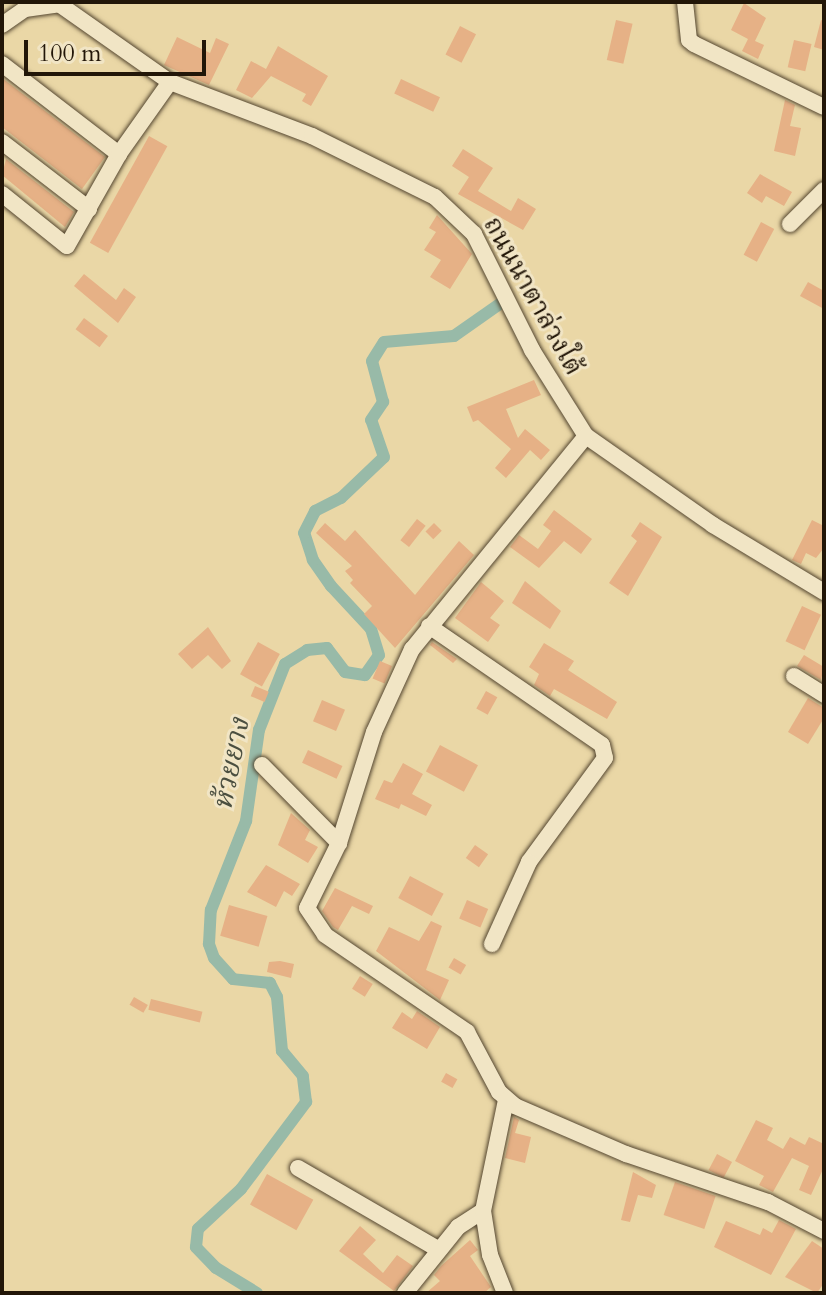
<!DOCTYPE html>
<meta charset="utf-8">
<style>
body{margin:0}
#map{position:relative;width:826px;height:1295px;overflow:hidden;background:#ead7a6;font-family:Cardo,"Noto Serif Thai",serif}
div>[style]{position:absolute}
.canal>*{height:12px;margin:-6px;padding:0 6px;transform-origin:6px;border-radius:6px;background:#98baa8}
.building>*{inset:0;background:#e6b186;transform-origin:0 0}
.roads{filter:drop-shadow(0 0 2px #544630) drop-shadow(0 0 2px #544630)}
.minor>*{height:16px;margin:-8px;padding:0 8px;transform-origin:8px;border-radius:8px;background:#f1e5c5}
span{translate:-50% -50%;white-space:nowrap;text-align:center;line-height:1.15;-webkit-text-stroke:6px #f1e5c5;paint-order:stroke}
.street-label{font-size:26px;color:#221608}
.water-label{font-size:28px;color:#4b4f40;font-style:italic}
.frame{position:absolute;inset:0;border:4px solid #221608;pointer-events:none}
.scale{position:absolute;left:24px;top:40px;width:182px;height:36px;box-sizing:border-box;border:4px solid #221608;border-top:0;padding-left:10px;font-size:24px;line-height:28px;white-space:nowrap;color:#221608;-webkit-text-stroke:6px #f1e5c5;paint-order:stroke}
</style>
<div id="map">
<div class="canal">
<i style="left:257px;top:1293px;width:48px;rotate:-148.6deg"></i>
<i style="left:216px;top:1268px;width:29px;rotate:-134deg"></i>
<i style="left:196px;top:1247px;width:18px;rotate:-84deg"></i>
<i style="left:198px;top:1229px;width:59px;rotate:-42.9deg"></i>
<i style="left:241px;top:1189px;width:109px;rotate:-53.2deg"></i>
<i style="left:306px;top:1102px;width:26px;rotate:-97deg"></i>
<i style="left:303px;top:1076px;width:33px;rotate:-130deg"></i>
<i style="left:282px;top:1051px;width:54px;rotate:-95.3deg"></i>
<i style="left:277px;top:997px;width:16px;rotate:-117deg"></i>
<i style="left:270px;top:983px;width:37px;rotate:-174deg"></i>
<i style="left:233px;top:979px;width:28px;rotate:-132deg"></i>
<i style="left:214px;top:958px;width:15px;rotate:-110deg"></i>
<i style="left:209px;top:944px;width:34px;rotate:-87deg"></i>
<i style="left:211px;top:910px;width:96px;rotate:-68.5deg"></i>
<i style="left:246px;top:821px;width:92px;rotate:-81.9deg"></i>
<i style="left:259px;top:730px;width:71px;rotate:-68.5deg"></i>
<i style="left:285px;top:664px;width:26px;rotate:-32deg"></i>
<i style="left:307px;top:650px;width:20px;rotate:-6deg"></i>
<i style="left:327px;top:648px;width:30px;rotate:53deg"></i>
<i style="left:345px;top:672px;width:20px;rotate:9deg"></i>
<i style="left:365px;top:675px;width:24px;rotate:-55deg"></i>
<i style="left:379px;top:655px;width:27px;rotate:-107deg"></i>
<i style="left:371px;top:629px;width:59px;rotate:-132.9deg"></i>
<i style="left:331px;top:586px;width:32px;rotate:-125deg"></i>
<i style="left:313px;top:560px;width:28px;rotate:-108deg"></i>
<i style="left:304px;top:533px;width:25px;rotate:-63deg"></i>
<i style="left:315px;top:511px;width:29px;rotate:-27deg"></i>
<i style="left:341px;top:498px;width:59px;rotate:-43.6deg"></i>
<i style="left:384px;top:457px;width:39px;rotate:-109deg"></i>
<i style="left:371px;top:420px;width:22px;rotate:-56deg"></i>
<i style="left:383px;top:402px;width:42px;rotate:-105deg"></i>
<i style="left:372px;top:361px;width:22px;rotate:-58deg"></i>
<i style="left:384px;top:342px;width:70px;rotate:-4.9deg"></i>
<i style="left:454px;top:336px;width:66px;rotate:-35.1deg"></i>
</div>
<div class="building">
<i style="clip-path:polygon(744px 3px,766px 18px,755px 41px,764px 45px,758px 59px,742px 51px,748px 39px,731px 30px)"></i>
<i style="left:616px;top:20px;width:17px;height:41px;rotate:13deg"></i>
<i style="clip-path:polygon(821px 20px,824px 21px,824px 50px,814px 47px)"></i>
<i style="left:460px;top:26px;width:18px;height:32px;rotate:27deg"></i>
<i style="clip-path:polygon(177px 37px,210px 53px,216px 38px,229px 44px,209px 85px,164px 65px)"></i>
<i style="left:794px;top:40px;width:18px;height:28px;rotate:13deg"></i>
<i style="clip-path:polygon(278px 46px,328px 76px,311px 106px,302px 101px,306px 94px,271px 76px,252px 98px,236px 90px,251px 61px,266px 69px)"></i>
<i style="clip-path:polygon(2px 78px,105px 157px,82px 189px,2px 127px)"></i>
<i style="left:401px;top:79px;width:43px;height:16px;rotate:25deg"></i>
<i style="clip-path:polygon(785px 100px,795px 105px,790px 126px,801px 128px,795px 156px,774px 151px)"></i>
<i style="left:149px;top:136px;width:21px;height:122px;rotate:29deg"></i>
<i style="clip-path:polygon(463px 149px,493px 168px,478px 191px,511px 211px,518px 198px,536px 209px,523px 230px,458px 194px,469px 177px,452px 166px)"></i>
<i style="clip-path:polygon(6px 159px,74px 212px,65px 227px,2px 175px)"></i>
<i style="clip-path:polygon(760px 174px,792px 192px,784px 206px,766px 196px,762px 203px,747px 193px)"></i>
<i style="clip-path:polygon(437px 215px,472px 254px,450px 289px,430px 277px,441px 260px,424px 250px,436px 232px,429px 228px)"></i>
<i style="left:761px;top:222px;width:15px;height:37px;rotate:28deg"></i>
<i style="clip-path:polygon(84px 274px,116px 300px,124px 288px,136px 297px,118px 323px,74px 286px)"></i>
<i style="clip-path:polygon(808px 282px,824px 291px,824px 309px,800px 296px)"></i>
<i style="left:84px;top:318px;width:30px;height:14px;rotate:37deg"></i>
<i style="clip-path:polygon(534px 380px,541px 395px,506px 409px,518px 438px,525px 429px,550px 450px,541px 460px,530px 450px,506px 478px,495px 468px,511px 449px,478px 420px,473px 422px,467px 407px)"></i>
<i style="clip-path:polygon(554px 510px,592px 539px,581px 554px,564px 541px,539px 568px,510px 547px,519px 535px,538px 549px,551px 531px,543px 525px)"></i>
<i style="left:417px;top:519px;width:11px;height:27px;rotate:38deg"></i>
<i style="clip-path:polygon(812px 520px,824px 526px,824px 548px,816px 558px,806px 553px,801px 564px,792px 560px)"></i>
<i style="clip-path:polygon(640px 522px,662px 537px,628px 596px,609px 583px,637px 541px,631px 536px)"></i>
<i style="clip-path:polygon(325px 523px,345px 541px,355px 530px,415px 595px,459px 541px,474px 555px,395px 648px,364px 614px,372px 606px,350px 583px,353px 580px,345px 571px,352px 566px,316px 533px)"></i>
<i style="left:434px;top:523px;width:11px;height:12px;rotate:45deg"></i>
<i style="clip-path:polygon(525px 581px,561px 611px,550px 629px,512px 603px)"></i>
<i style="clip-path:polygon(481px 582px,504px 601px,490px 618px,500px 625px,488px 642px,455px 618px)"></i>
<i style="left:802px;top:606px;width:21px;height:39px;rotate:25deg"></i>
<i style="clip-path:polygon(208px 627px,231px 661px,222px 669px,208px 655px,192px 669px,178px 654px)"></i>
<i style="left:258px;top:642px;width:25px;height:37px;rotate:29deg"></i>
<i style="clip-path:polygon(432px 642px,457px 659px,453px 663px,430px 645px)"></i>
<i style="clip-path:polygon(544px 643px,574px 661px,568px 670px,617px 702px,607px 719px,554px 689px,550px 696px,534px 685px,539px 674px,529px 667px)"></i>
<i style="clip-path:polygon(804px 655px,824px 667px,821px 680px,797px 666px)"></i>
<i style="left:380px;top:661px;width:13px;height:19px;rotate:23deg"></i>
<i style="left:255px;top:686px;width:15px;height:11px;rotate:23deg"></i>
<i style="left:486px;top:691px;width:13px;height:20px;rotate:29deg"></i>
<i style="clip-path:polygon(808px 698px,824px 708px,824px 718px,808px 744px,788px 732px)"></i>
<i style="left:322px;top:700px;width:25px;height:23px;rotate:23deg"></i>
<i style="left:440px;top:745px;width:43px;height:30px;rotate:28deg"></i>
<i style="left:308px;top:750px;width:38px;height:14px;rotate:25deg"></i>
<i style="clip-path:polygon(403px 763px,423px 774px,412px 794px,432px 805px,426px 816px,401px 804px,399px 809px,375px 799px,384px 780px,392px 783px)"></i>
<i style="clip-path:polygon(291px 813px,310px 830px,305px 840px,318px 847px,308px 863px,278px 845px)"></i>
<i style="left:475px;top:845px;width:16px;height:16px;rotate:35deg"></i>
<i style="clip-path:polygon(266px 865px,300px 884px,292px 896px,284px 891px,276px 907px,247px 892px)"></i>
<i style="left:410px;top:876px;width:38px;height:25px;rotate:28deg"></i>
<i style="clip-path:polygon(335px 888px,373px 906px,369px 914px,352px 906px,338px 930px,333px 927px,322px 911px)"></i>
<i style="left:467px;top:900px;width:23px;height:20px;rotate:23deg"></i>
<i style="left:229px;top:905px;width:40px;height:32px;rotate:16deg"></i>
<i style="clip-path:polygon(431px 921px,442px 926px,426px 970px,449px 980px,440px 1000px,376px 951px,389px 927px,419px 941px)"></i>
<i style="left:454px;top:958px;width:14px;height:11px;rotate:30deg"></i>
<i style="clip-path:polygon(280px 961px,294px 964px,291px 978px,267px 972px,269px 962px)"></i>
<i style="left:360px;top:976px;width:15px;height:15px;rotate:32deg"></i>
<i style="left:134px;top:997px;width:16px;height:9px;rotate:30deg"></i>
<i style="left:151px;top:999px;width:53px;height:11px;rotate:14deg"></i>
<i style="clip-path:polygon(417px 1011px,440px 1027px,427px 1049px,392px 1028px,402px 1012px,412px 1019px)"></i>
<i style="left:446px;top:1073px;width:13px;height:10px;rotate:29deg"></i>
<i style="clip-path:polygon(514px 1117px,519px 1120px,515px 1133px,531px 1137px,525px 1163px,505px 1158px)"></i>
<i style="clip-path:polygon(756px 1120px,773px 1128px,767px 1140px,783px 1149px,790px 1137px,805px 1145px,809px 1137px,824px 1144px,824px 1167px,811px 1195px,799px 1190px,809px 1166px,792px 1158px,773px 1192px,759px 1185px,764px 1176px,735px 1161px)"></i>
<i style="left:717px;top:1154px;width:17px;height:18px;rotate:28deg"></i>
<i style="clip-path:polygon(633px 1172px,656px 1185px,652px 1198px,638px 1195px,630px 1222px,621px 1220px)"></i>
<i style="left:267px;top:1174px;width:53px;height:35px;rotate:29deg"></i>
<i style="left:675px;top:1182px;width:43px;height:35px;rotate:19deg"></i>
<i style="clip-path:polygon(779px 1220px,796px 1229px,771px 1275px,714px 1247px,726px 1221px,760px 1235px,763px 1228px,772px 1233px)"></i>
<i style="clip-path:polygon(360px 1226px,376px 1240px,363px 1254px,383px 1273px,397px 1255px,413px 1266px,394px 1291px,339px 1251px)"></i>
<i style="clip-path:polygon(470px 1240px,478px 1250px,470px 1256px,491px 1287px,484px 1293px,426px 1293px,440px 1281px,434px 1275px,441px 1266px)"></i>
<i style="clip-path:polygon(812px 1241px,824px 1249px,824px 1283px,817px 1293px,785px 1277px)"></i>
</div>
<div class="roads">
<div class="minor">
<i style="left:685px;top:2px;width:38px;rotate:84deg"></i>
<i style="left:689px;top:40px;width:6px;rotate:39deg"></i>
<i style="left:694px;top:44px;width:144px;rotate:25.9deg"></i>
<i style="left:2px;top:25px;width:28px;rotate:-35deg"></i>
<i style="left:25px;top:9px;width:34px;rotate:-8deg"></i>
<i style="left:59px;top:4px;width:136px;rotate:35.1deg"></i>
<i style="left:170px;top:82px;width:152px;rotate:20.8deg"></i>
<i style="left:312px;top:136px;width:137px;rotate:26.4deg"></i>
<i style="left:435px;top:197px;width:54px;rotate:43.5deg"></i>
<i style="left:474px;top:234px;width:130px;rotate:63.4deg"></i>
<i style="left:532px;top:350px;width:102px;rotate:57.9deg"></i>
<i style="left:586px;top:436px;width:155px;rotate:35deg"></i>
<i style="left:713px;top:525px;width:130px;rotate:31.1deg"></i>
<i style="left:2px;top:64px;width:148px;rotate:37.6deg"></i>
<i style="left:2px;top:142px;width:110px;rotate:37.6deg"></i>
<i style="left:2px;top:194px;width:83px;rotate:38.7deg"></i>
<i style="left:67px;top:246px;width:106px;rotate:-60.5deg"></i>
<i style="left:119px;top:154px;width:88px;rotate:-54.7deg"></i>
<i style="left:790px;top:224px;width:48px;rotate:-45deg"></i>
<i style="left:586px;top:436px;width:275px;rotate:129.2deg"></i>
<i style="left:412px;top:649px;width:91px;rotate:114.6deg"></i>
<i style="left:374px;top:732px;width:116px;rotate:107.5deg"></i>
<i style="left:339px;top:843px;width:72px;rotate:116.2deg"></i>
<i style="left:307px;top:908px;width:32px;rotate:56deg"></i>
<i style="left:325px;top:935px;width:172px;rotate:34.3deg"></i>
<i style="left:467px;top:1032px;width:68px;rotate:61.9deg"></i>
<i style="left:499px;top:1092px;width:21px;rotate:41deg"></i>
<i style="left:515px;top:1106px;width:121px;rotate:23.4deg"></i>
<i style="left:626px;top:1154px;width:150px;rotate:18.7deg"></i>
<i style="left:768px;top:1202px;width:63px;rotate:27.4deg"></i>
<i style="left:429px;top:626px;width:210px;rotate:34.5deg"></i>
<i style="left:602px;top:745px;width:13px;rotate:77deg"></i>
<i style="left:605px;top:758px;width:129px;rotate:126.2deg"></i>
<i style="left:529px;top:862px;width:90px;rotate:114.3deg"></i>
<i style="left:794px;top:676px;width:36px;rotate:32deg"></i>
<i style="left:262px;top:765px;width:110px;rotate:45.4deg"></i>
<i style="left:298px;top:1168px;width:162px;rotate:30.1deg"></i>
<i style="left:405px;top:1293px;width:85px;rotate:-51.2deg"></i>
<i style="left:458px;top:1227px;width:30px;rotate:-33deg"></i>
<i style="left:505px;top:1293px;width:41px;rotate:-111.5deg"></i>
<i style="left:490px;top:1255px;width:45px;rotate:-99deg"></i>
<i style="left:483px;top:1211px;width:113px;rotate:-78.3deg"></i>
</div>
</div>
<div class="street-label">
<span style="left:533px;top:296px;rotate:61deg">ถนนนาตาล่วงใต้</span>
</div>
<div class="water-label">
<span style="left:231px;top:764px;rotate:-79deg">ห้วยยาง</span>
</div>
<div class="frame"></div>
<div class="scale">100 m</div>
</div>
